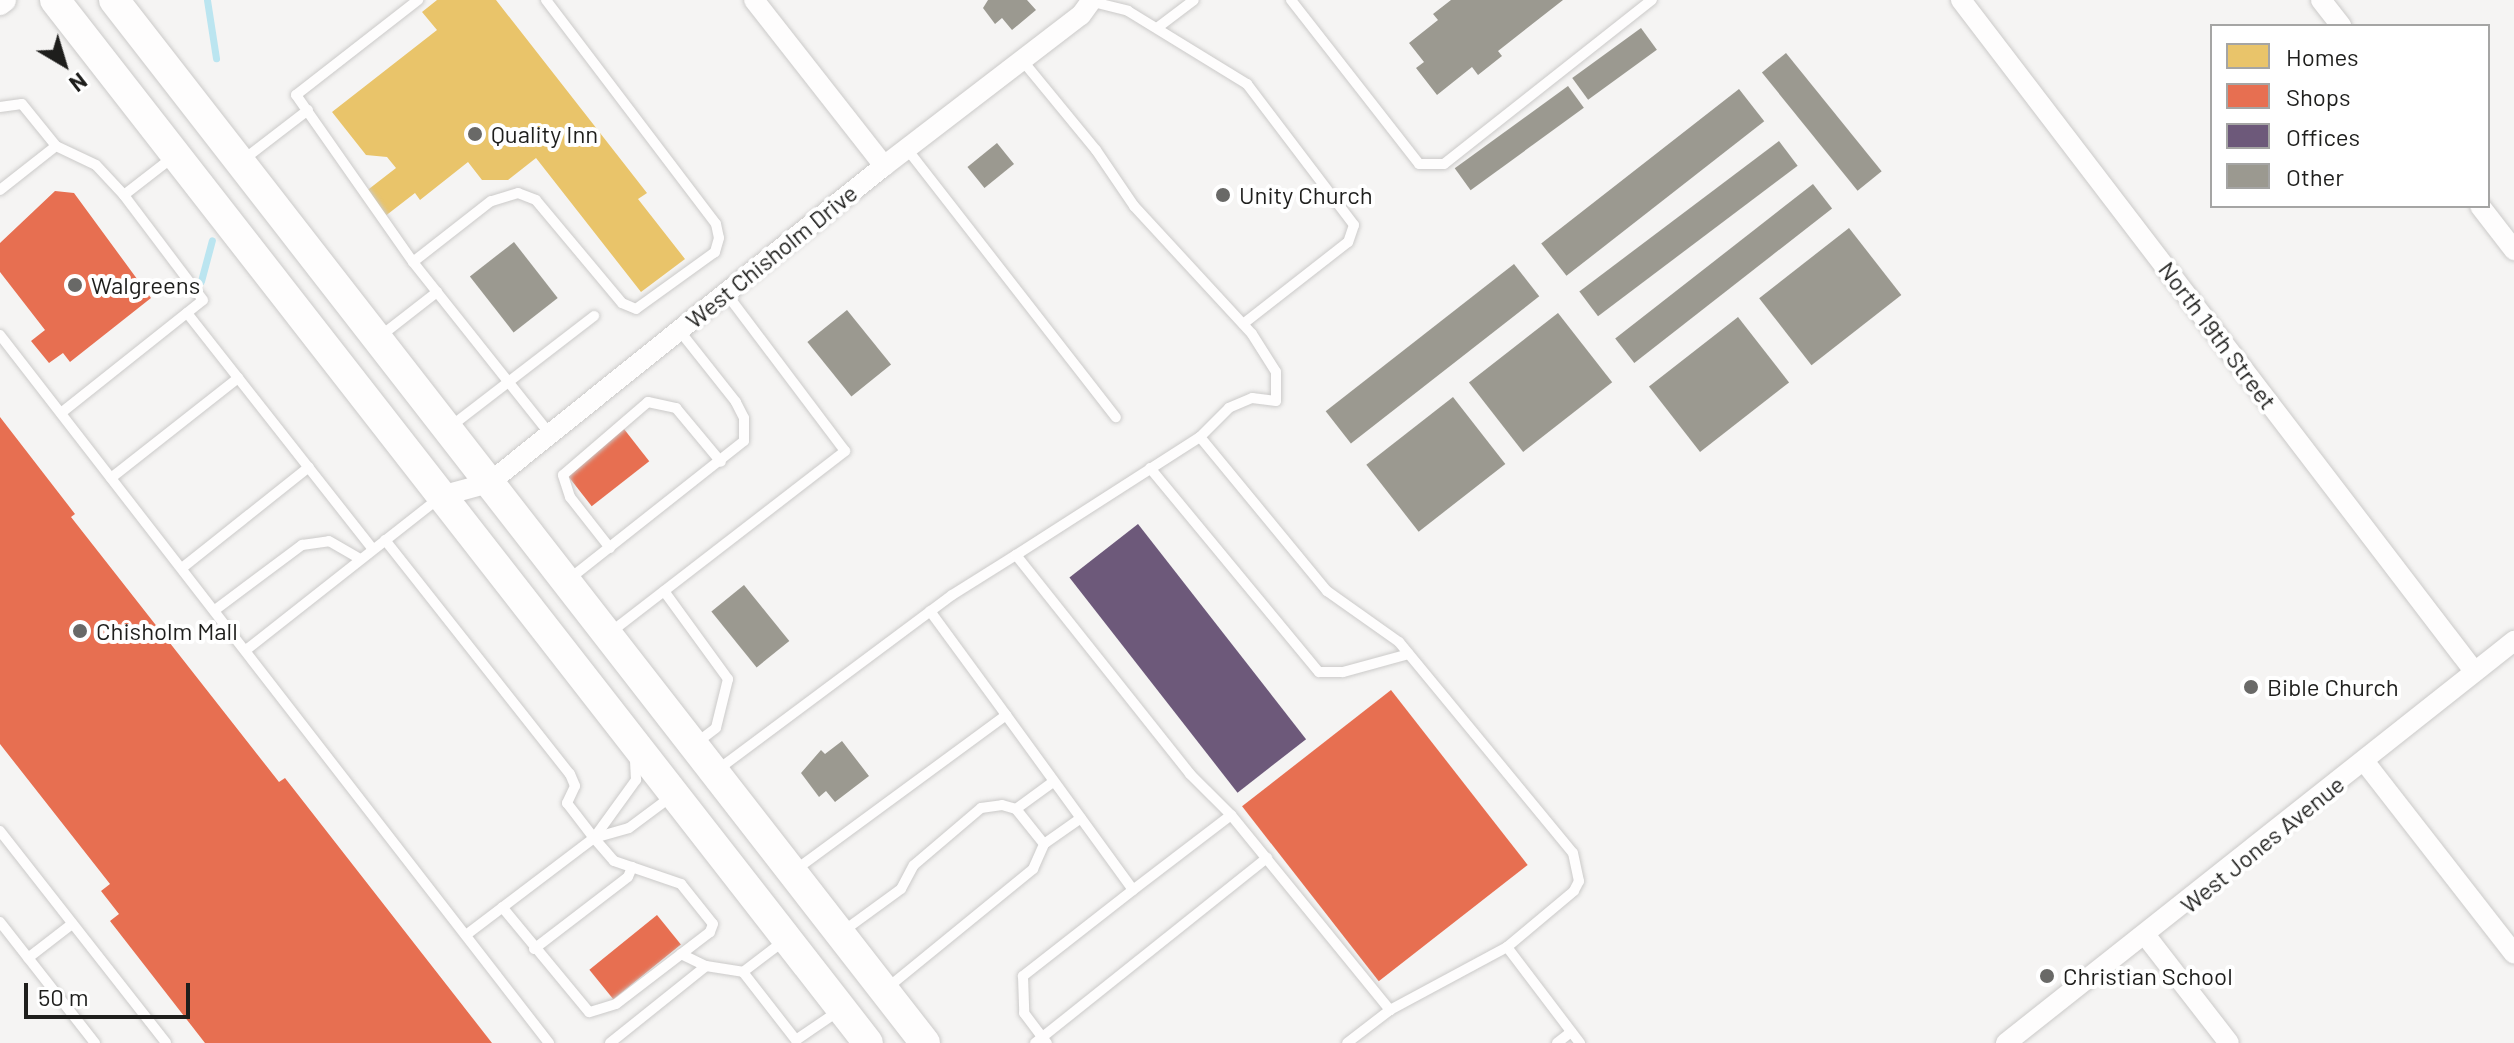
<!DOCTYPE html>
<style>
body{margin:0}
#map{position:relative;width:2514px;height:1043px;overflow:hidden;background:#f5f4f3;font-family:Barlow,sans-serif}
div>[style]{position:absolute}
.homes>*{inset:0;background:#e9c46a}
.shops>*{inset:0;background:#e76f51;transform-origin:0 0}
.offices>*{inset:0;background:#6d597a;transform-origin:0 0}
.stream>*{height:7px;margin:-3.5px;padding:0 3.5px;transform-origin:3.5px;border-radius:3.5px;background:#bbe5f0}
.building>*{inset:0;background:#9b9990;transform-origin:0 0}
.roads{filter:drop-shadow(0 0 2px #cbcac9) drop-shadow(0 0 2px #cbcac9)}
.service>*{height:10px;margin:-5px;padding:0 5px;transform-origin:5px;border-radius:5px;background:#fefdfd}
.minor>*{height:20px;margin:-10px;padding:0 10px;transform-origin:10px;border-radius:10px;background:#fefdfd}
.tertiary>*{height:24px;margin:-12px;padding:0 12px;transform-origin:12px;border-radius:12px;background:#fefdfd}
.primary>*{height:30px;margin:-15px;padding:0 15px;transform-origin:15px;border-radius:15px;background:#fefdfd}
.dots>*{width:22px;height:22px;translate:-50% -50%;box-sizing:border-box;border:4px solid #fff;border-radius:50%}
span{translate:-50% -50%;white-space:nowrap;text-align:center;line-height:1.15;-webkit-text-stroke:8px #fff;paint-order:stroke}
.poi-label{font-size:24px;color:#1e1e1c}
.left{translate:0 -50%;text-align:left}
.street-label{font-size:24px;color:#1e1e1c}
.legend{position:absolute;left:2210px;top:24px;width:280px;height:184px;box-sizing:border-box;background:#fff;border:2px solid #a5a5a4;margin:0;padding:10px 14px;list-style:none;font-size:24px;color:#1e1e1c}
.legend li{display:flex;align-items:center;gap:16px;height:40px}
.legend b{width:40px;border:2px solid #a5a5a4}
.north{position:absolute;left:24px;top:24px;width:80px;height:80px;-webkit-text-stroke:6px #fff;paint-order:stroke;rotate:142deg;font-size:22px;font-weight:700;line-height:32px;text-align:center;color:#1e1e1c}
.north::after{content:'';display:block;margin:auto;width:28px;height:36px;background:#1e1e1c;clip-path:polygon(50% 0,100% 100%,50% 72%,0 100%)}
.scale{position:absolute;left:24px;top:983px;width:166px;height:36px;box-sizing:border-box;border:4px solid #1e1e1c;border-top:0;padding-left:10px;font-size:24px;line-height:28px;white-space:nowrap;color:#1e1e1c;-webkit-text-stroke:6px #fff;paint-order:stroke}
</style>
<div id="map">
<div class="homes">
<i style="clip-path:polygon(437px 0,496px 0,647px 193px,638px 199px,685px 259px,641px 292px,536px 158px,508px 180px,482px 180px,468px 162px,420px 200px,415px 193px,384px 217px,365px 192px,396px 168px,387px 157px,366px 155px,332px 112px,437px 30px,422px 12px)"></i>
</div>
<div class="shops">
<i style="clip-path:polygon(55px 191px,74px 193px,151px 298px,70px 362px,63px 353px,49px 363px,31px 341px,45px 330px,0 272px,0 243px)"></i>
<i style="clip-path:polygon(0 417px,75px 514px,71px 517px,279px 782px,285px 778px,492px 1043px,205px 1043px,110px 921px,119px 914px,101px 891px,110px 884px,0 744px)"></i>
<i style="left:624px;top:429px;width:41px;height:73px;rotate:52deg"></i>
<i style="left:1391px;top:690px;width:222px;height:189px;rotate:52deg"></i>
<i style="left:657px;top:915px;width:38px;height:87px;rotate:51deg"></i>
</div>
<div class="offices">
<i style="left:1138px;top:524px;width:273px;height:87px;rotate:52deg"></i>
</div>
<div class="stream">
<i style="left:207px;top:0;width:59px;rotate:81.2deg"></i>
<i style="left:201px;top:281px;width:42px;rotate:-75deg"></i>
</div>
<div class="building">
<i style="clip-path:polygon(988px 0,1027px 0,1036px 10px,1012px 30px,1002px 18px,995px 24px,983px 8px)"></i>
<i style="clip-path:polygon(1451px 0,1563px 0,1498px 51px,1502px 56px,1478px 75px,1472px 67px,1437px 95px,1416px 68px,1424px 62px,1409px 43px,1438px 20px,1433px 14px)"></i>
<i style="left:1641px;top:28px;width:27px;height:85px;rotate:54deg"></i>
<i style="left:1786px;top:53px;width:152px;height:31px;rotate:51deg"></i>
<i style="left:1568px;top:86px;width:27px;height:140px;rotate:54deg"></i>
<i style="left:1739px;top:89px;width:41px;height:251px;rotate:52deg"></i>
<i style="left:1779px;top:141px;width:31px;height:250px;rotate:53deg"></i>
<i style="left:997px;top:143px;width:27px;height:38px;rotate:51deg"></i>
<i style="left:1813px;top:184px;width:31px;height:251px;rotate:52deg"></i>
<i style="left:1849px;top:228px;width:85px;height:114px;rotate:52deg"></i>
<i style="left:514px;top:242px;width:71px;height:56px;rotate:52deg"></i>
<i style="left:1514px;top:264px;width:41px;height:239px;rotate:52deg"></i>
<i style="left:847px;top:310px;width:70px;height:51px;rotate:51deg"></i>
<i style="left:1558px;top:313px;width:88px;height:113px;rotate:52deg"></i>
<i style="left:1738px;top:317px;width:83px;height:113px;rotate:52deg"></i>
<i style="left:1453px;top:397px;width:85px;height:110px;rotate:52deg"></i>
<i style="left:744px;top:585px;width:72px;height:42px;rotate:51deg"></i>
<i style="clip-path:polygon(842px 741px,869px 776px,835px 802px,826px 791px,819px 797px,801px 773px,821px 750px,825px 754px)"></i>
</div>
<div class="roads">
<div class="service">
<i style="left:546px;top:0;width:281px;rotate:52.8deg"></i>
<i style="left:716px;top:224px;width:14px;rotate:78deg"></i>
<i style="left:719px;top:238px;width:15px;rotate:106deg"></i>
<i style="left:715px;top:252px;width:97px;rotate:144.2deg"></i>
<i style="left:636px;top:309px;width:15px;rotate:-157deg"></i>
<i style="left:622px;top:303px;width:134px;rotate:-129.9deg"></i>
<i style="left:536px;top:200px;width:19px;rotate:-159deg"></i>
<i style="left:518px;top:193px;width:28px;rotate:163deg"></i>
<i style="left:491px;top:201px;width:99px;rotate:142deg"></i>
<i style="left:413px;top:262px;width:220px;rotate:51.5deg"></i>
<i style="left:1291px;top:0;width:208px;rotate:52deg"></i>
<i style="left:1419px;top:164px;width:25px"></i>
<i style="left:1444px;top:164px;width:265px;rotate:-38.3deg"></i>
<i style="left:1093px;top:2px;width:36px;rotate:14deg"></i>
<i style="left:1128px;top:11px;width:140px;rotate:31.5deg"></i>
<i style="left:1247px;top:84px;width:177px;rotate:52.8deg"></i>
<i style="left:1354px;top:225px;width:18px;rotate:109deg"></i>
<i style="left:1348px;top:242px;width:133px;rotate:142deg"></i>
<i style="left:1157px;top:28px;width:46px;rotate:-37.1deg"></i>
<i style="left:1022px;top:60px;width:117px;rotate:50.6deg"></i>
<i style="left:1096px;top:150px;width:68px;rotate:55.8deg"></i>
<i style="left:1134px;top:206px;width:174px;rotate:47.3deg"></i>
<i style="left:1252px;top:334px;width:45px;rotate:57.7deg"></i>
<i style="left:1276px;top:372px;width:29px;rotate:90deg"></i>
<i style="left:1276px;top:401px;width:24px;rotate:-173deg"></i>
<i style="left:1252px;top:398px;width:25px;rotate:157deg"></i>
<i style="left:1229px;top:408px;width:41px;rotate:135deg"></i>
<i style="left:0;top:107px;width:22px;rotate:-8deg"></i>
<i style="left:22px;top:104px;width:54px;rotate:51deg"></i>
<i style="left:56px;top:146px;width:44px;rotate:25.4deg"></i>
<i style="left:96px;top:165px;width:41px;rotate:47deg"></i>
<i style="left:124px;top:195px;width:62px;rotate:-37.8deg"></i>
<i style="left:907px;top:149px;width:340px;rotate:52.1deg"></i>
<i style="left:243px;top:160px;width:82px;rotate:-37.6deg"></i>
<i style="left:0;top:190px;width:71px;rotate:-38.2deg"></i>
<i style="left:413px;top:262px;width:204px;rotate:-125deg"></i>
<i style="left:296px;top:95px;width:155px;rotate:-37.9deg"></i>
<i style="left:187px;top:313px;width:300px;rotate:51.8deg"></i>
<i style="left:0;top:335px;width:896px;rotate:52.21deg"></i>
<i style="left:378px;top:338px;width:75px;rotate:-37.9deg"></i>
<i style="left:61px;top:413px;width:181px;rotate:-38.5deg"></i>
<i style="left:203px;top:300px;width:131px;rotate:-127deg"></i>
<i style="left:450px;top:427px;width:182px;rotate:-37.6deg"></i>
<i style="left:1150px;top:468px;width:265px;rotate:50.4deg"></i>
<i style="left:1319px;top:672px;width:24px"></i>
<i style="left:1343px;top:672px;width:68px;rotate:-15.3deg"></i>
<i style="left:111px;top:478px;width:162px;rotate:-38.2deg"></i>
<i style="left:385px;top:540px;width:298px;rotate:51.7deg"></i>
<i style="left:570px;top:774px;width:13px;rotate:67deg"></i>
<i style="left:575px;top:786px;width:19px;rotate:115deg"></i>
<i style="left:567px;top:803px;width:44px;rotate:52.4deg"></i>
<i style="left:594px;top:838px;width:30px;rotate:49deg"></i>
<i style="left:614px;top:861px;width:71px;rotate:18.9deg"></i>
<i style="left:681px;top:884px;width:51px;rotate:51.3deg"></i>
<i style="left:713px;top:924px;width:9px;rotate:111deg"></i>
<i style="left:710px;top:932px;width:118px;rotate:142.5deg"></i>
<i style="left:616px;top:1004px;width:28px;rotate:163deg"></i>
<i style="left:589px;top:1012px;width:136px;rotate:-129.6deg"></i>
<i style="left:610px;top:548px;width:65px;rotate:-128.1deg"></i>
<i style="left:570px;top:497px;width:23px;rotate:-108deg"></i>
<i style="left:563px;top:475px;width:112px;rotate:-40.7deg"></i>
<i style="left:648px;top:402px;width:29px;rotate:12deg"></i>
<i style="left:676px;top:408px;width:70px;rotate:50.2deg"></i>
<i style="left:1016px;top:555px;width:219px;rotate:-32.7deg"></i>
<i style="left:1200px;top:437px;width:200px;rotate:50.5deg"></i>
<i style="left:1327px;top:591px;width:88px;rotate:35.3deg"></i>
<i style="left:1399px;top:642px;width:273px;rotate:50.5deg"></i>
<i style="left:1573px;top:853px;width:29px;rotate:78deg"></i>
<i style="left:1579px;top:881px;width:11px;rotate:117deg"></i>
<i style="left:1574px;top:891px;width:87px;rotate:140.1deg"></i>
<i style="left:1507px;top:947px;width:121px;rotate:52.8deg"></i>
<i style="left:182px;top:568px;width:162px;rotate:-38.5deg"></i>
<i style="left:568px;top:580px;width:224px;rotate:-38.3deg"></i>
<i style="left:744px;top:441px;width:23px;rotate:-90deg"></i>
<i style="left:744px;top:418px;width:18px;rotate:-117deg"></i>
<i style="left:736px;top:402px;width:92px;rotate:-128.4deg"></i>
<i style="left:664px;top:591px;width:109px;rotate:54deg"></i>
<i style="left:728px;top:679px;width:50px;rotate:103.8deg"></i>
<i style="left:716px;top:728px;width:26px;rotate:143deg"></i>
<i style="left:215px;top:610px;width:109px;rotate:-36.8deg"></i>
<i style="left:302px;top:545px;width:27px;rotate:-8deg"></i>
<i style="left:329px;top:541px;width:36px;rotate:30deg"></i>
<i style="left:930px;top:611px;width:129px;rotate:53.8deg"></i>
<i style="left:611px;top:632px;width:296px;rotate:-37.7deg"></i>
<i style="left:845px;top:451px;width:198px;rotate:-127deg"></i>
<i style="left:246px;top:650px;width:246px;rotate:-38.2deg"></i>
<i style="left:716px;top:771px;width:294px;rotate:-36.7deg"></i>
<i style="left:952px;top:595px;width:75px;rotate:-32deg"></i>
<i style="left:1016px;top:555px;width:280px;rotate:51.5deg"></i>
<i style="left:1190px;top:774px;width:58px;rotate:45deg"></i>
<i style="left:1231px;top:815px;width:252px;rotate:50.8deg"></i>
<i style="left:1390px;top:1010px;width:54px;rotate:142.5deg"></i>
<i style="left:1016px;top:809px;width:45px;rotate:51.3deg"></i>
<i style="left:0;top:831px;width:269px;rotate:51.9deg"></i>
<i style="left:594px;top:838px;width:72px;rotate:-54.1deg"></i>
<i style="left:636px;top:780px;width:21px;rotate:-93deg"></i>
<i style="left:794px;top:871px;width:263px;rotate:-36.3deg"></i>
<i style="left:1006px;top:715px;width:216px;rotate:54deg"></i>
<i style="left:1133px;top:890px;width:140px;rotate:142deg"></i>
<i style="left:1023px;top:976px;width:37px;rotate:88deg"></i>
<i style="left:1024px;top:1013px;width:38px;rotate:53deg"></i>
<i style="left:1133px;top:890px;width:123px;rotate:-37.4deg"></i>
<i style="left:0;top:922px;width:154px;rotate:51.9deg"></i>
<i style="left:842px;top:932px;width:73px;rotate:-36.1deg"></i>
<i style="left:901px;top:889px;width:27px;rotate:-62deg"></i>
<i style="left:914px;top:865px;width:88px;rotate:-40.4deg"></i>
<i style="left:981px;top:808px;width:21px;rotate:-8deg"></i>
<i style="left:1002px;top:805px;width:15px;rotate:16deg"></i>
<i style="left:1016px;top:809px;width:46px;rotate:-36.1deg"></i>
<i style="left:466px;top:935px;width:161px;rotate:-37.2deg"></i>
<i style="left:594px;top:838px;width:36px;rotate:-16deg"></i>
<i style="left:629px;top:828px;width:54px;rotate:-36.7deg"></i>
<i style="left:785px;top:940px;width:53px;rotate:142.7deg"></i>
<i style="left:743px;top:972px;width:86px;rotate:52.1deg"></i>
<i style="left:796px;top:1040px;width:53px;rotate:-34.3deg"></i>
<i style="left:534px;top:949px;width:118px;rotate:-37.5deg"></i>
<i style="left:628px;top:877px;width:11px;rotate:-68deg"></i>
<i style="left:681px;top:954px;width:28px;rotate:26deg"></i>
<i style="left:28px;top:958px;width:56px;rotate:-37.7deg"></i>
<i style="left:886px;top:989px;width:190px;rotate:-39.2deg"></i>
<i style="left:1033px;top:869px;width:27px;rotate:-66deg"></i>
<i style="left:1044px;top:844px;width:45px;rotate:-35.1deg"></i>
<i style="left:1390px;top:1010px;width:133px;rotate:-28.3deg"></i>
<i style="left:610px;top:1043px;width:123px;rotate:-38.7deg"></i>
<i style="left:706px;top:966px;width:37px;rotate:9deg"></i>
<i style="left:1035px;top:1043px;width:297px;rotate:-38.6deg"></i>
<i style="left:1557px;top:1043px;width:18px;rotate:-38deg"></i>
</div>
<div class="minor">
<i style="left:754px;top:0;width:211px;rotate:51.9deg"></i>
<i style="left:1961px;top:0;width:845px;rotate:52.6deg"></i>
<i style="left:2321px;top:0;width:33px;rotate:52deg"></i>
<i style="left:2480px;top:206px;width:56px;rotate:52.3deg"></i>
<i style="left:441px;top:496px;width:50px;rotate:-15.2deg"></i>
<i style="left:489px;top:483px;width:506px;rotate:-38.75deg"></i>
<i style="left:884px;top:166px;width:248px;rotate:-37.5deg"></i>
<i style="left:1081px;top:15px;width:19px;rotate:-54deg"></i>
<i style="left:2364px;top:761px;width:244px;rotate:52.1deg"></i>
<i style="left:2146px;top:936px;width:135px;rotate:52.2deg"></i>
<i style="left:2006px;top:1043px;width:648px;rotate:-38.36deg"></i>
</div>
<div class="tertiary">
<i style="left:0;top:3px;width:5px;rotate:-37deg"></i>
</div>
<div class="primary">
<i style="left:55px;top:0;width:1322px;rotate:52.06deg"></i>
<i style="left:114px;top:0;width:1321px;rotate:52.13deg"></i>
</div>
</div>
<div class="dots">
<i style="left:475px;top:134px;background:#696967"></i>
<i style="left:1223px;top:195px;background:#696967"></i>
<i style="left:75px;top:285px;background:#696967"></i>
<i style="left:80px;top:631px;background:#696967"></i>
<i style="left:2251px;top:687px;background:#696967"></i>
<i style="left:2047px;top:976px;background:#696967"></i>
</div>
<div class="poi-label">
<span class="left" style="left:491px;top:134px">Quality Inn</span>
<span class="left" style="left:1239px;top:195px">Unity Church</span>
<span class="left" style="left:91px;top:285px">Walgreens</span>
<span class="left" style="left:96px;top:631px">Chisholm Mall</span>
<span class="left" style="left:2267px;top:687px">Bible Church</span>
<span class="left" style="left:2063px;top:976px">Christian School</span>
</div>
<div class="street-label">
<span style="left:771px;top:256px;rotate:-39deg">West Chisholm Drive</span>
<span style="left:2218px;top:335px;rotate:53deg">North 19th Street</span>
<span style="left:2262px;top:844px;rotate:-39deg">West Jones Avenue</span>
</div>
<ul class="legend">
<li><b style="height:22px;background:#e9c46a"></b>Homes</li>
<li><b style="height:22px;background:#e76f51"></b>Shops</li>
<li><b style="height:22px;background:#6d597a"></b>Offices</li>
<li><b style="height:22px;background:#9b9990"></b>Other</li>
</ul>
<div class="north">N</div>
<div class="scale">50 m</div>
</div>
